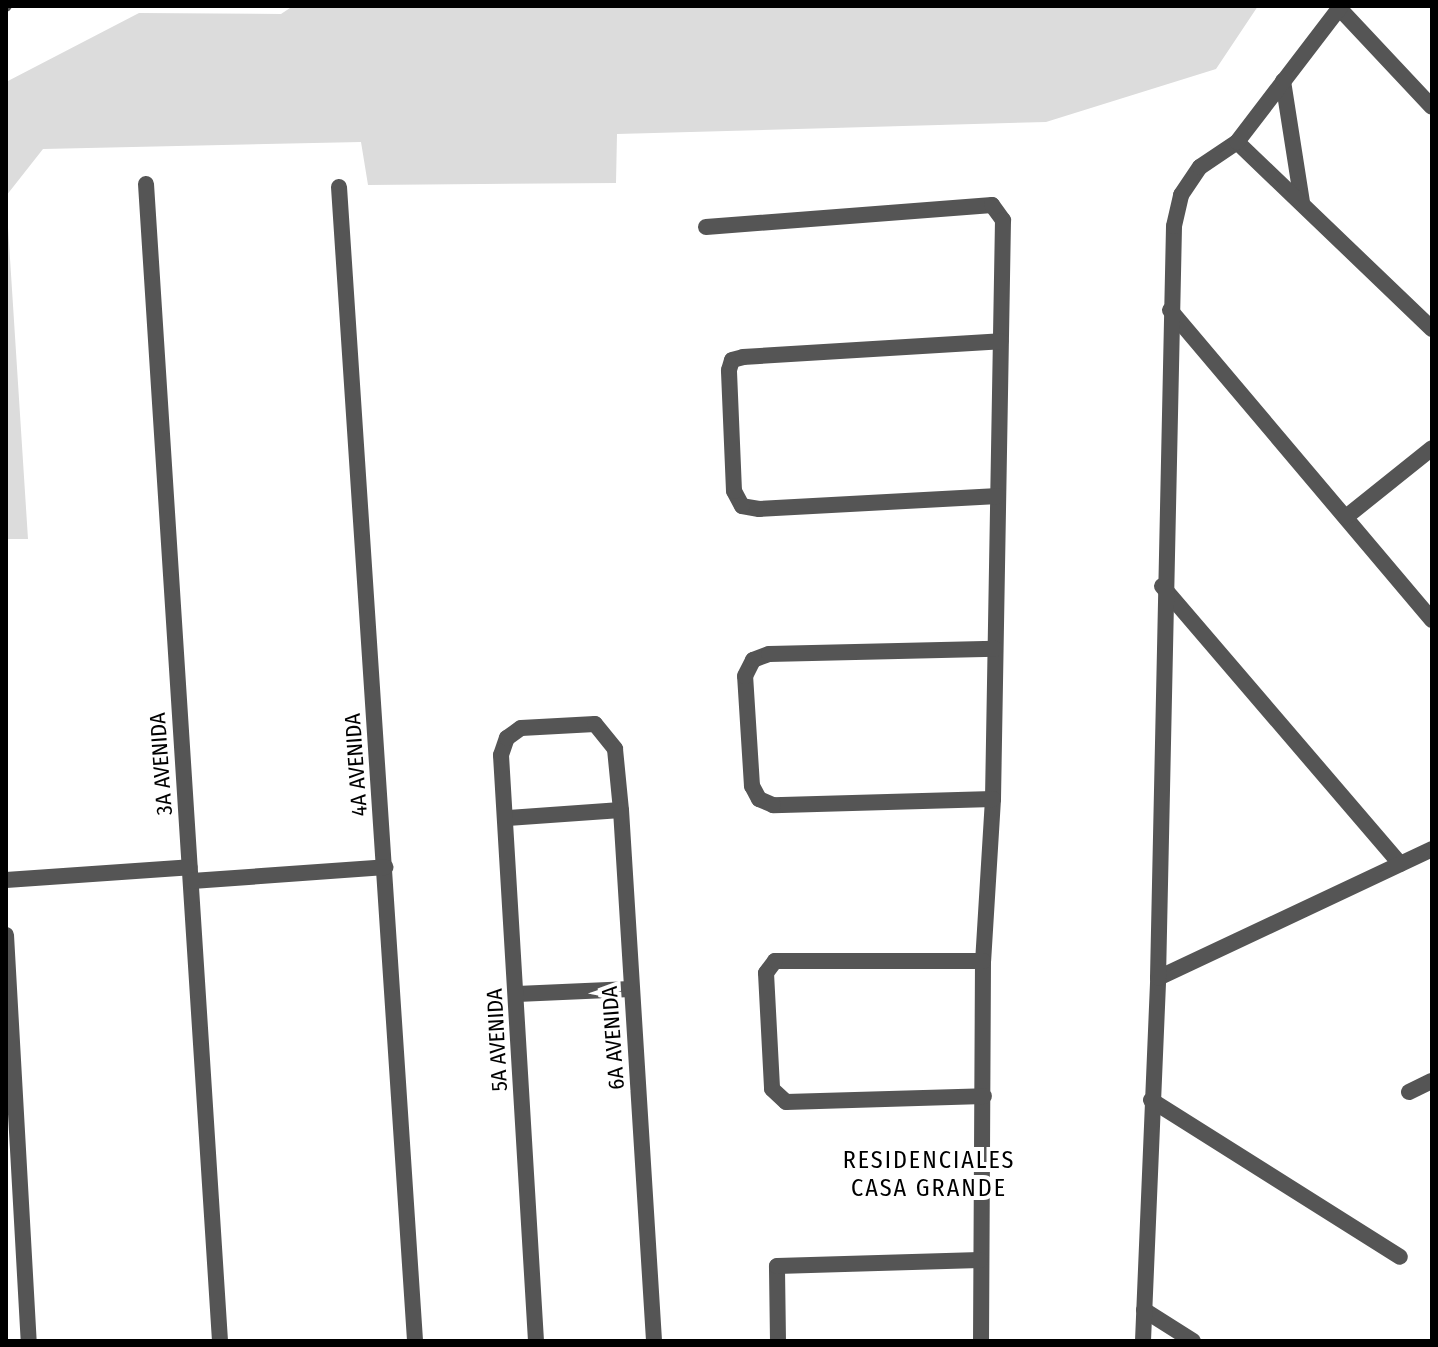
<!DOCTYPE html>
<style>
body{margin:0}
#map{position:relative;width:1438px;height:1347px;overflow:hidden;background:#fff;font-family:"Fira Sans Condensed",sans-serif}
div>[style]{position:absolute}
.green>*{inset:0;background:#dcdcdc}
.service>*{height:10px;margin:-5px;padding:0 5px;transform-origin:5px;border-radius:5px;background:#555}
.minor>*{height:16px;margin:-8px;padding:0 8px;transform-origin:8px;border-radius:8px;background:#555}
span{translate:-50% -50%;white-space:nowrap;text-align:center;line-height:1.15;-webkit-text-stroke:8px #fff;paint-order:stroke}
.street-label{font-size:22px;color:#000}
.neighbourhood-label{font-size:24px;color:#000;letter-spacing:2px}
.frame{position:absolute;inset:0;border:8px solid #000;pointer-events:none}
</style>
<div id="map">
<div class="green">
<i style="clip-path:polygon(293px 6px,1258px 6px,1216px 69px,1046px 122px,617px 134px,616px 183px,368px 185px,361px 142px,43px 149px,6px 196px,28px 539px,6px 539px,6px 82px,139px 13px,281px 14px)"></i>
</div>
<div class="service">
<i style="left:6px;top:7px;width:1px;rotate:-45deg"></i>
</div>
<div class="minor">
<i style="left:1340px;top:9px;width:134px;rotate:46.8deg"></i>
<i style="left:1283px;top:81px;width:122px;rotate:81.1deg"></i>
<i style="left:1237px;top:142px;width:270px;rotate:43.8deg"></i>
<i style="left:146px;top:184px;width:1159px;rotate:86.34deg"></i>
<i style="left:339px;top:187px;width:1156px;rotate:86.23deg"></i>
<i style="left:706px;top:227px;width:287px;rotate:-4.4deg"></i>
<i style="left:992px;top:205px;width:19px;rotate:54deg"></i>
<i style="left:1003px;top:220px;width:579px;rotate:90.99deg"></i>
<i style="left:993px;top:799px;width:162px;rotate:93.5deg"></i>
<i style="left:983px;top:961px;width:380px;rotate:90.3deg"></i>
<i style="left:1170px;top:310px;width:406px;rotate:49.8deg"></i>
<i style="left:998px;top:496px;width:239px;rotate:176.9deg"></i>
<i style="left:759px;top:509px;width:17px;rotate:-170deg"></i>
<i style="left:742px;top:506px;width:17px;rotate:-118deg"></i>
<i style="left:734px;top:491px;width:121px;rotate:-92.4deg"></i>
<i style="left:729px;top:370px;width:10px;rotate:-73deg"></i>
<i style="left:732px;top:360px;width:11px;rotate:-15deg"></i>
<i style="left:743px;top:357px;width:258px;rotate:-3.5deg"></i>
<i style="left:1346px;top:517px;width:110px;rotate:-38.7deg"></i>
<i style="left:1162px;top:586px;width:366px;rotate:49.4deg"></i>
<i style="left:993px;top:799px;width:220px;rotate:178.4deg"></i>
<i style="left:773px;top:805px;width:15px;rotate:-157deg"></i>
<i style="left:759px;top:799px;width:15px;rotate:-118deg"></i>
<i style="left:752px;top:786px;width:110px;rotate:-93.6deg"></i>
<i style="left:745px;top:676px;width:18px;rotate:-63deg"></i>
<i style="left:753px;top:660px;width:17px;rotate:-21deg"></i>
<i style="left:769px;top:654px;width:226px;rotate:-1.3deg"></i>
<i style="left:507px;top:818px;width:114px;rotate:-4deg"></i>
<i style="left:6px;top:880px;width:184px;rotate:-4deg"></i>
<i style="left:192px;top:881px;width:194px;rotate:-4.1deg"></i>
<i style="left:6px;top:935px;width:407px;rotate:86.8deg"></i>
<i style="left:983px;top:961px;width:208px;rotate:180deg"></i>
<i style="left:775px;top:961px;width:15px;rotate:127deg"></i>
<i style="left:766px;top:973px;width:116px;rotate:87deg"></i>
<i style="left:772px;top:1089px;width:19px;rotate:43deg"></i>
<i style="left:786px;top:1102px;width:198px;rotate:-1.7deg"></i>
<i style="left:1158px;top:978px;width:303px;rotate:-25.2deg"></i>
<i style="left:517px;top:994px;width:114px;rotate:-2.5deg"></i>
<i style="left:1409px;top:1092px;width:25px;rotate:-26deg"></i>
<i style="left:1151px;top:1100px;width:294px;rotate:32.2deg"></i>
<i style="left:1144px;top:1310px;width:58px;rotate:32.3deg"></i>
<i style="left:536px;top:1341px;width:587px;rotate:-93.42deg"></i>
<i style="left:501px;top:755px;width:18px;rotate:-71deg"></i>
<i style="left:507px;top:738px;width:17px;rotate:-36deg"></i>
<i style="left:521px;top:728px;width:74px;rotate:-3.1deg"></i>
<i style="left:595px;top:724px;width:32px;rotate:51deg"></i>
<i style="left:615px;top:749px;width:61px;rotate:84.4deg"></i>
<i style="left:621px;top:810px;width:532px;rotate:86.44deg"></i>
<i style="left:778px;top:1341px;width:75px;rotate:-90.8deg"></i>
<i style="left:777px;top:1266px;width:203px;rotate:-1.7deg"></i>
<i style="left:1143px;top:1341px;width:363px;rotate:-87.6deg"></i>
<i style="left:1158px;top:978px;width:752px;rotate:-88.78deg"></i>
<i style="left:1174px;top:226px;width:32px;rotate:-77deg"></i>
<i style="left:1181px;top:195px;width:34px;rotate:-56deg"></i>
<i style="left:1200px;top:167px;width:45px;rotate:-34deg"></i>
<i style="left:1237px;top:142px;width:171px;rotate:-52.6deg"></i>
</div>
<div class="street-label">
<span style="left:161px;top:764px;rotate:-94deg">3A AVENIDA</span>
<span style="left:356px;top:765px;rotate:-94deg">4A AVENIDA</span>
<span style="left:613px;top:1038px;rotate:-94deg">6A AVENIDA</span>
<span style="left:497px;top:1040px;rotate:-93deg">5A AVENIDA</span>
</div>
<div class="neighbourhood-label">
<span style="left:929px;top:1175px">RESIDENCIALES<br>CASA GRANDE</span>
</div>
<div class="frame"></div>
</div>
